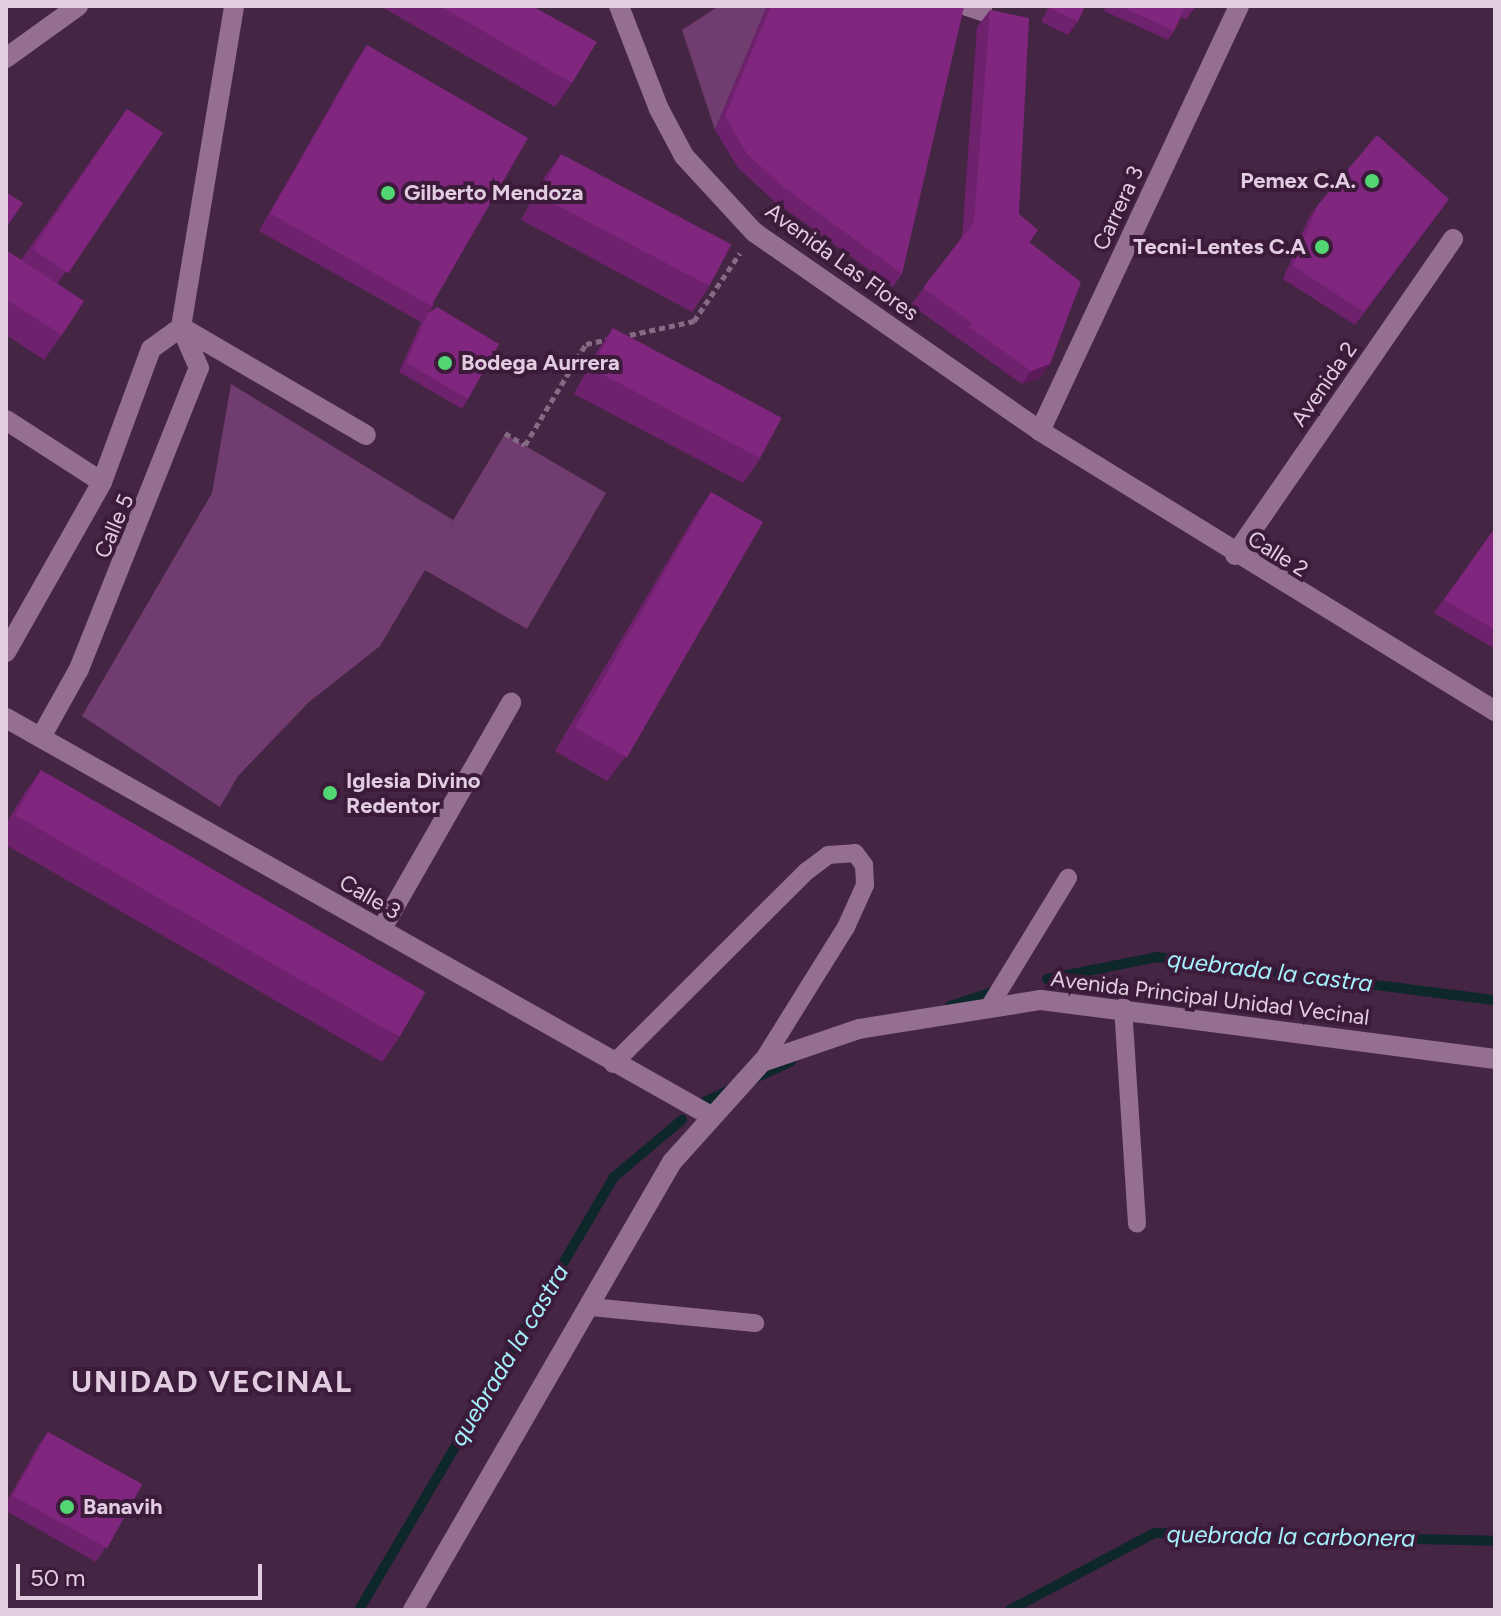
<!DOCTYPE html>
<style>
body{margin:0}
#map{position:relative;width:1501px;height:1616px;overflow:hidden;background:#452544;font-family:Figtree,sans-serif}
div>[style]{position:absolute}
.green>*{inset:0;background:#713c6f}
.stream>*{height:10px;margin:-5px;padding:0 5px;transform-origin:5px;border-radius:5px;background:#0d272b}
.path>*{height:5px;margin-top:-2.5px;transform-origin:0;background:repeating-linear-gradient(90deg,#856a84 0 6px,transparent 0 10px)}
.service>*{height:18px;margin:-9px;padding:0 9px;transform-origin:9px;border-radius:9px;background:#946f92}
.minor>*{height:20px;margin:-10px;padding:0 10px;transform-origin:10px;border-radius:10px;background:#946f92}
.wall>*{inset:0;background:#6e216c}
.shaded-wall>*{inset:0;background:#5a1b58}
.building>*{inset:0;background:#80267e;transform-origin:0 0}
.dots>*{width:22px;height:22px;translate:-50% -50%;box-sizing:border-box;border:4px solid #3b1b39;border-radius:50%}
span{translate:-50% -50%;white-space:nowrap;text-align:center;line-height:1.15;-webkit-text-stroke:8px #3b1b39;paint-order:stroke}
.poi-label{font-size:22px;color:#e2cde0;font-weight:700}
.right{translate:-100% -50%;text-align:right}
.left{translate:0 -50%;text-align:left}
.street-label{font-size:22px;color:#e2cde0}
.water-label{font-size:24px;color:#a5f1fd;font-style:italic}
.district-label{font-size:30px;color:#e2cde0;font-weight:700;letter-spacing:2px}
.frame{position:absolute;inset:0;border:8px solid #e2cde0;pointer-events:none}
.scale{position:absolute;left:16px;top:1564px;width:246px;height:36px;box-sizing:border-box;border:4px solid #e2cde0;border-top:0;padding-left:10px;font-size:24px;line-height:28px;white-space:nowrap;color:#e2cde0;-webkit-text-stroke:6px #3b1b39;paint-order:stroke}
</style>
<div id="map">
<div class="green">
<i style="clip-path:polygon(719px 6px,767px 6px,715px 130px,682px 30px)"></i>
<i style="clip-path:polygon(231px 384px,453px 520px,448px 529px,505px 434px,606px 493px,527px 629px,425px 570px,380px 646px,309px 702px,238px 776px,220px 807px,82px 716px,212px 493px)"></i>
</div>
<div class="stream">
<i style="left:1047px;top:979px;width:112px;rotate:-11.3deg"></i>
<i style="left:1157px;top:957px;width:341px;rotate:7.3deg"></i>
<i style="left:950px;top:1006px;width:52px;rotate:-18.1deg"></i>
<i style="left:755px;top:1078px;width:40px;rotate:-25deg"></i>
<i style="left:702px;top:1103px;width:31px;rotate:-25deg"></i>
<i style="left:359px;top:1610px;width:503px;rotate:-59.51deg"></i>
<i style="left:614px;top:1177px;width:89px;rotate:-40deg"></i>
<i style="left:1010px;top:1610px;width:163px;rotate:-28.1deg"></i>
<i style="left:1154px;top:1533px;width:341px;rotate:1.3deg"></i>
</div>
<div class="path">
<i style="left:620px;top:337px;width:76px;rotate:-12.2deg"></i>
<i style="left:694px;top:321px;width:82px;rotate:-55.9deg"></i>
<i style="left:505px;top:433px;width:23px;rotate:31deg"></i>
<i style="left:525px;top:445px;width:118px;rotate:-58.9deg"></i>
<i style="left:586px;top:344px;width:25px;rotate:-12deg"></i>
</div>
<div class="service">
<i style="left:991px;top:1004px;width:148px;rotate:-58.6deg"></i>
<i style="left:1123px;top:1007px;width:217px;rotate:86.3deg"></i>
<i style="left:613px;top:1064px;width:274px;rotate:-44.9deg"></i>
<i style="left:807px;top:871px;width:26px;rotate:-37deg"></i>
<i style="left:828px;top:855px;width:27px;rotate:-4deg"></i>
<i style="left:855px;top:853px;width:15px;rotate:53deg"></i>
<i style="left:864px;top:865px;width:20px;rotate:87deg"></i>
<i style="left:865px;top:885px;width:46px;rotate:114.3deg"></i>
<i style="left:846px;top:927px;width:159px;rotate:121.9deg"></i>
<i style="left:591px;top:1307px;width:165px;rotate:5.6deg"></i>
</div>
<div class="minor">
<i style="left:619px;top:6px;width:110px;rotate:68.8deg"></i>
<i style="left:659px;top:109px;width:53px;rotate:62deg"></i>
<i style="left:684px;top:156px;width:103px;rotate:47.4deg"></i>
<i style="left:754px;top:232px;width:348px;rotate:34.8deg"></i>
<i style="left:1040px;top:431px;width:534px;rotate:31.61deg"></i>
<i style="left:967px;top:6px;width:16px;rotate:18deg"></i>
<i style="left:6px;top:58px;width:89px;rotate:-35.8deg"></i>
<i style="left:181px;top:327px;width:214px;rotate:30.3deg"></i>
<i style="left:6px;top:420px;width:114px;rotate:32.9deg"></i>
<i style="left:1040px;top:431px;width:469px;rotate:-64.9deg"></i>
<i style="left:1235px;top:555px;width:384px;rotate:-55.4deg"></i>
<i style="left:6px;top:652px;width:195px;rotate:-60.5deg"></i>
<i style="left:102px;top:482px;width:142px;rotate:-69.8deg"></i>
<i style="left:151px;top:349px;width:37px;rotate:-36deg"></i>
<i style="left:6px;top:718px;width:810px;rotate:29.45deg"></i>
<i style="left:41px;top:737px;width:78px;rotate:-60.8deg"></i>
<i style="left:79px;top:669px;width:324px;rotate:-68.3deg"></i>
<i style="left:199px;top:368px;width:45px;rotate:-113.7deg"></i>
<i style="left:181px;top:327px;width:325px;rotate:-80.6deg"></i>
<i style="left:381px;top:930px;width:262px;rotate:-60.2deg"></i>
<i style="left:413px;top:1610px;width:517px;rotate:-59.97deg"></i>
<i style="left:672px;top:1162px;width:135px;rotate:-48deg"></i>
<i style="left:762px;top:1062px;width:102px;rotate:-18.8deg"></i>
<i style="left:859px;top:1029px;width:184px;rotate:-9.1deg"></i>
<i style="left:1041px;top:1000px;width:458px;rotate:7.4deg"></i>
</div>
<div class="wall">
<i style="clip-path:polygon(380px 6px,532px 6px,572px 83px,555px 107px)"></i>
<i style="clip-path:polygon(767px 6px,960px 6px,902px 274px,893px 287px,774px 201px,738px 168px,715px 130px)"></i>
<i style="clip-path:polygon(1049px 6px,1085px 6px,1078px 21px,1068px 35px,1041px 22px)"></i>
<i style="clip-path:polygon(1106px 6px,1195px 6px,1186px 20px,1181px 17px,1174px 31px,1168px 40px,1104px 11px)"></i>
<i style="clip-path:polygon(990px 10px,977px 316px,1050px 364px,1040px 378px,1022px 384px,911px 305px,962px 237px,977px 27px)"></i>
<i style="clip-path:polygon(367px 45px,434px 305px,428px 313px,468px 399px,462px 409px,399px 372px,421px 322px,259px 231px,355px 63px)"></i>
<i style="clip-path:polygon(127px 109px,163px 133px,57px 284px,62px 335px,44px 360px,6px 335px,6px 250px,21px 260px)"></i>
<i style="clip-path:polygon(561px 154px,709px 287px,692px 312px,521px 220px,544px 178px)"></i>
<i style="clip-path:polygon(1449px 199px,1355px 325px,1283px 279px,1308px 219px,1317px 206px)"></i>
<i style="clip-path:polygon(613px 328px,760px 459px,743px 483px,574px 394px,596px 353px)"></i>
<i style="clip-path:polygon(711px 492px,625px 757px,607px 781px,555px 751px,694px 517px)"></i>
<i style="clip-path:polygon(1495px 528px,1495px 649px,1434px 613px)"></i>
<i style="clip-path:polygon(41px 770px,399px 1038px,382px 1062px,6px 845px,6px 824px,24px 794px)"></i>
<i style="clip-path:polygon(48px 1432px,105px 1548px,96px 1562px,6px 1511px,6px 1503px,38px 1446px)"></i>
</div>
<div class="shaded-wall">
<i style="clip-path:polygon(1050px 364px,1040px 378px,1022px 384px,1031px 371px)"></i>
</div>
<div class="building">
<i style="clip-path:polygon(440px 6px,532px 6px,597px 42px,572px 83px)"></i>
<i style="clip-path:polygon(771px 6px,960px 6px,964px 7px,902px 274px,783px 187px,747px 154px,725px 116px)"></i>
<i style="clip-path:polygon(1052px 6px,1085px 6px,1078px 21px,1051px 9px)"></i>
<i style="clip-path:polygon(1120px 6px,1195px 6px,1193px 10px,1185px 7px,1174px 31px)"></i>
<i style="clip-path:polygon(990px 10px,1029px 18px,1019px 214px,1038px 230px,972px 323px,923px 288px,974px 222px)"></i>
<i style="left:367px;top:45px;width:186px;height:194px;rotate:30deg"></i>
<i style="left:127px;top:109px;width:43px;height:169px;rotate:34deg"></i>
<i style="clip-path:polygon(1377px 135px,1449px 199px,1364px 312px,1293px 266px,1317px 206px)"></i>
<i style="left:561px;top:154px;width:193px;height:47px;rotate:28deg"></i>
<i style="clip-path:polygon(6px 192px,23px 203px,6px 228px)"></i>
<i style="clip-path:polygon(1029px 242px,1081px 282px,1050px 364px,1031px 371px,969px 327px)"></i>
<i style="clip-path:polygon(6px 250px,84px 301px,62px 335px,6px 299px)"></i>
<i style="clip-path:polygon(437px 307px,499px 344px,468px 399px,406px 363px,428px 313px)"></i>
<i style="left:613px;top:328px;width:191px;height:46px;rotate:28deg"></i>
<i style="left:711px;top:492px;width:60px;height:272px;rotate:30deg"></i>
<i style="clip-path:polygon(1495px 528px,1495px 630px,1444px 600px)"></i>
<i style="left:41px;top:770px;width:444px;height:52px;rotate:30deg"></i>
<i style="left:48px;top:1432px;width:108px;height:73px;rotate:29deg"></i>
</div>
<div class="dots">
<i style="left:1372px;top:181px;background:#52d673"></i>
<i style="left:388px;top:193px;background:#52d673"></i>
<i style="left:1322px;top:247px;background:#52d673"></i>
<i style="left:445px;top:363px;background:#52d673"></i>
<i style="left:330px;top:793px;background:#52d673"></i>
<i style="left:67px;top:1507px;background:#52d673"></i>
</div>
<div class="poi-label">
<span class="right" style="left:1356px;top:181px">Pemex C.A.</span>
<span class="left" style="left:404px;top:193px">Gilberto Mendoza</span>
<span class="right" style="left:1306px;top:247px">Tecni-Lentes C.A</span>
<span class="left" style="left:461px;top:363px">Bodega Aurrera</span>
<span class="left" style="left:346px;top:793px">Iglesia Divino<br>Redentor</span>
<span class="left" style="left:83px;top:1507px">Banavih</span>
</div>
<div class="street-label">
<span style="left:1118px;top:208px;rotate:-65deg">Carrera 3</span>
<span style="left:842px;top:262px;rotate:36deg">Avenida Las Flores</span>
<span style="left:1324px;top:384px;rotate:-55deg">Avenida 2</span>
<span style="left:114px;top:526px;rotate:-67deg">Calle 5</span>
<span style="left:1278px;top:554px;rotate:32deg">Calle 2</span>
<span style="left:370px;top:897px;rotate:30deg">Calle 3</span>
<span style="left:1210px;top:998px;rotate:7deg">Avenida Principal Unidad Vecinal</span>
</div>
<div class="water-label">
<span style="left:1270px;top:971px;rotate:7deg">quebrada la castra</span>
<span style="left:509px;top:1355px;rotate:-59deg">quebrada la castra</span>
<span style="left:1291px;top:1536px;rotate:1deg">quebrada la carbonera</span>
</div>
<div class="district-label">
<span style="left:212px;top:1382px">UNIDAD VECINAL</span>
</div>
<div class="frame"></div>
<div class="scale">50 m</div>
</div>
